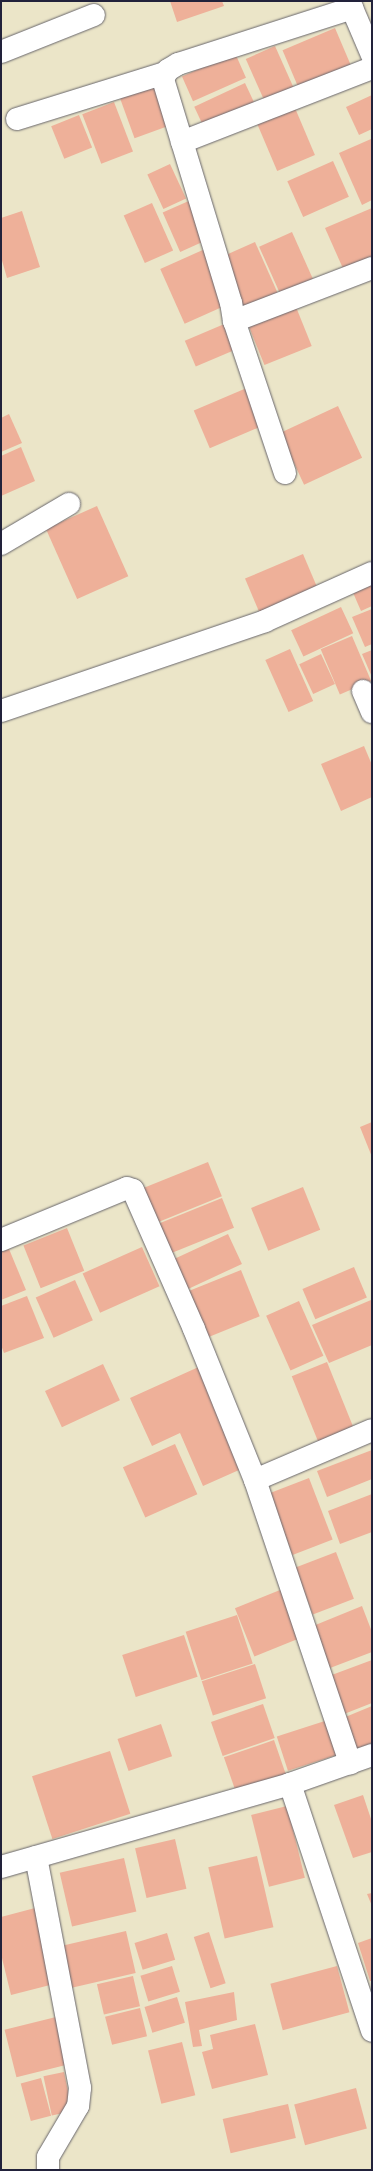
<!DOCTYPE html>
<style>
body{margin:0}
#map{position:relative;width:373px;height:2171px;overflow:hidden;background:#ebe5c8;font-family:Dekko,sans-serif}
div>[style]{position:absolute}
.building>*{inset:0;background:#eeb099;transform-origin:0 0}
.roads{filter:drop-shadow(0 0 1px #68666c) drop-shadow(0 0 1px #68666c)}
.minor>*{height:22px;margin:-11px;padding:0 11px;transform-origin:11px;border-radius:11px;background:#fff}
span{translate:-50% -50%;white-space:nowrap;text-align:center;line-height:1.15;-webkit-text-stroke:3px #f6f6f2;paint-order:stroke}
.frame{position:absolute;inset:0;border:2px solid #22223b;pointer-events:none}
</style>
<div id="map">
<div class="building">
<i style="clip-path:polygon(170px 1px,222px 1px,224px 6px,177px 22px)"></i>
<i style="left:335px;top:28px;width:40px;height:57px;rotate:67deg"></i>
<i style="left:275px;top:46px;width:54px;height:32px;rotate:66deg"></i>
<i style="left:235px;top:53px;width:27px;height:58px;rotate:66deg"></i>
<i style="left:157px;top:80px;width:47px;height:41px;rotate:70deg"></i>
<i style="left:245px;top:83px;width:29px;height:56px;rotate:65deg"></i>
<i style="clip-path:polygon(372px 95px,372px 129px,359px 135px,346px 107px)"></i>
<i style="left:114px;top:102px;width:53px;height:34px;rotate:69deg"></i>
<i style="left:295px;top:108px;width:51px;height:41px;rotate:67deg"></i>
<i style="left:79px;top:115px;width:35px;height:30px;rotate:68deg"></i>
<i style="clip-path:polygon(371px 139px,372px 200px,362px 205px,339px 153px)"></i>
<i style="left:333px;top:161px;width:39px;height:50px;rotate:66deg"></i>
<i style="left:170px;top:164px;width:38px;height:25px;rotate:65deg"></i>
<i style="left:191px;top:200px;width:43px;height:31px;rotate:66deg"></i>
<i style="left:152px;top:203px;width:52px;height:31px;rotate:66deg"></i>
<i style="clip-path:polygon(372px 208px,372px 261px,345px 273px,325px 228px)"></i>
<i style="clip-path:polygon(22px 211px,40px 267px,7px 278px,1px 257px,1px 218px)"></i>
<i style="left:292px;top:232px;width:54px;height:36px;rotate:66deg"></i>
<i style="left:255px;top:242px;width:62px;height:37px;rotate:66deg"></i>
<i style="left:205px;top:249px;width:60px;height:49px;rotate:66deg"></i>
<i style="left:296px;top:307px;width:42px;height:51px;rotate:68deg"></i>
<i style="left:229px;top:322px;width:28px;height:48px;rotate:67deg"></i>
<i style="left:249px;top:387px;width:41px;height:60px;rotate:67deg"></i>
<i style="left:338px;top:406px;width:57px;height:64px;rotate:65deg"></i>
<i style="clip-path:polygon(9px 414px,22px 443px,1px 452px,1px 418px)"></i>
<i style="clip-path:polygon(21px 447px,35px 481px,1px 496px,1px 456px)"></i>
<i style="left:97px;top:506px;width:77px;height:56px;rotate:66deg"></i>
<i style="left:303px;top:554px;width:40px;height:63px;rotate:67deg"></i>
<i style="clip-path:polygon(372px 579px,372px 606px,361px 611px,351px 588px)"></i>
<i style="left:341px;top:607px;width:29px;height:55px;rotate:65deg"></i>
<i style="clip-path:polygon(372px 609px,372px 644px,365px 647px,352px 617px)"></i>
<i style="left:352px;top:636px;width:49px;height:34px;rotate:67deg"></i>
<i style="left:290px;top:649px;width:57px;height:27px;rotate:66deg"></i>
<i style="clip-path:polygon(372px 650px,372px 677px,362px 654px)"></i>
<i style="left:321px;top:654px;width:33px;height:24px;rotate:65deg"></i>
<i style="clip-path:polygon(364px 746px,372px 765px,372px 797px,341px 811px,321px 764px)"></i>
<i style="clip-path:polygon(372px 1122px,372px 1157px,360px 1127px)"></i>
<i style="left:208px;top:1162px;width:37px;height:71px;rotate:68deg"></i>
<i style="left:303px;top:1187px;width:46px;height:56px;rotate:68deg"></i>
<i style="left:222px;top:1198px;width:32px;height:70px;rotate:68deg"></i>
<i style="left:67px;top:1228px;width:46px;height:47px;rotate:68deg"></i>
<i style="left:228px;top:1234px;width:33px;height:63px;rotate:65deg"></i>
<i style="left:142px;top:1247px;width:43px;height:65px;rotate:66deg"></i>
<i style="clip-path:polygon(9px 1249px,26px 1290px,1px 1300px,1px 1252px)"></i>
<i style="left:354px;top:1267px;width:33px;height:56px;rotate:67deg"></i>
<i style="left:241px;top:1270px;width:50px;height:57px;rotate:68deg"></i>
<i style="left:75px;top:1280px;width:44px;height:43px;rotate:66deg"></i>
<i style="clip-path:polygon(27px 1296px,44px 1338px,4px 1353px,1px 1345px,1px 1306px)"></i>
<i style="clip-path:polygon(371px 1300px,372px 1345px,329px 1363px,312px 1325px)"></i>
<i style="left:299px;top:1301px;width:60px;height:36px;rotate:66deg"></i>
<i style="left:327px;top:1362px;width:73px;height:38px;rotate:68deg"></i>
<i style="left:103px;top:1364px;width:40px;height:64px;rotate:65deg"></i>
<i style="clip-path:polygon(203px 1365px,248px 1466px,203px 1486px,180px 1433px,152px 1446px,130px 1398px)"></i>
<i style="left:175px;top:1444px;width:55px;height:57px;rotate:66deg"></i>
<i style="clip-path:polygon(372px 1450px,372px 1479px,327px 1497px,317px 1471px)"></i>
<i style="left:309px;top:1478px;width:66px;height:43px;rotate:69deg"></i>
<i style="clip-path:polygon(372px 1494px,372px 1532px,340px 1544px,328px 1511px)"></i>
<i style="left:336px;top:1552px;width:50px;height:44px;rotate:69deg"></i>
<i style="left:285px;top:1588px;width:52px;height:54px;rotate:68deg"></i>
<i style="clip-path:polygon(362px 1606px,372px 1632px,372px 1652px,330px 1668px,313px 1626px)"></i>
<i style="left:237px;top:1615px;width:51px;height:54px;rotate:72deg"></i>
<i style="left:184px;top:1635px;width:44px;height:65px;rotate:72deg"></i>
<i style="clip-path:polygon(372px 1660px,372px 1703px,344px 1714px,329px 1676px)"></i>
<i style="left:255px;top:1664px;width:36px;height:56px;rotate:72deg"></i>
<i style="left:263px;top:1704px;width:36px;height:55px;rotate:71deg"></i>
<i style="clip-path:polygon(372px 1706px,372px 1743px,356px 1749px,343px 1718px)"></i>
<i style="left:331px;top:1719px;width:36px;height:57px;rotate:72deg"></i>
<i style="left:161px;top:1724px;width:34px;height:46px;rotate:71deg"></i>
<i style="left:274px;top:1740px;width:36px;height:53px;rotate:71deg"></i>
<i style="left:110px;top:1751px;width:66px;height:82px;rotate:72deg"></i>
<i style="clip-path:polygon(363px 1795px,372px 1822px,372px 1852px,353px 1858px,334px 1805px)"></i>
<i style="left:287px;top:1806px;width:74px;height:37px;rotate:76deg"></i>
<i style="left:175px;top:1839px;width:51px;height:41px;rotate:77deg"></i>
<i style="left:257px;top:1856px;width:73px;height:50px;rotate:77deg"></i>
<i style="left:124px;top:1858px;width:55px;height:66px;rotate:77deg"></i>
<i style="clip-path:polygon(372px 1893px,372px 1906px,367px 1894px)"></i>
<i style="clip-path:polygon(35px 1908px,54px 1984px,11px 1995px,1px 1954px,1px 1917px)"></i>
<i style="left:126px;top:1931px;width:43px;height:70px;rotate:77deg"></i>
<i style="left:209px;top:1932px;width:54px;height:16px;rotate:72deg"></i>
<i style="left:167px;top:1933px;width:28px;height:34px;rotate:73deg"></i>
<i style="clip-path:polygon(372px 1938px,372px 1981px,370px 1981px,358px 1943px)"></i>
<i style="left:172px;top:1966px;width:27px;height:33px;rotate:73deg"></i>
<i style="left:337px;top:1966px;width:48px;height:69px;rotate:75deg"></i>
<i style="left:133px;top:1976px;width:31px;height:37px;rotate:77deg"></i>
<i style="clip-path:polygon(234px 1992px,237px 2020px,199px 2030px,202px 2046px,193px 2047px,185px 2002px)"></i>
<i style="left:177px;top:1997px;width:27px;height:34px;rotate:73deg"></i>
<i style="left:140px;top:2008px;width:29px;height:36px;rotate:76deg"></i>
<i style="left:56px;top:2017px;width:49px;height:53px;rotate:76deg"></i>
<i style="clip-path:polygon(255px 2024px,268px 2075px,212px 2089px,202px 2052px,213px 2049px,210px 2035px)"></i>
<i style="left:182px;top:2042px;width:55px;height:35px;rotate:76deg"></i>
<i style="left:64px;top:2072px;width:40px;height:21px;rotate:78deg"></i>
<i style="left:41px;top:2078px;width:39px;height:21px;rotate:75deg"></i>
<i style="left:356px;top:2088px;width:42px;height:64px;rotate:75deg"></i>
<i style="left:288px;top:2104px;width:35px;height:67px;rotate:77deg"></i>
</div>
<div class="roads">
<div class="minor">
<i style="left:349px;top:1px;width:59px;rotate:66.9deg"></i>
<i style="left:1px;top:52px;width:100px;rotate:-21.7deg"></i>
<i style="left:17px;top:119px;width:155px;rotate:-17.3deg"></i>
<i style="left:182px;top:142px;width:204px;rotate:-21.3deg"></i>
<i style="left:234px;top:321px;width:148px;rotate:-21deg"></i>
<i style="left:285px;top:473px;width:160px;rotate:-108.5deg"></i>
<i style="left:234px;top:321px;width:18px;rotate:-99deg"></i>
<i style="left:231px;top:303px;width:234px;rotate:-106.9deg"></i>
<i style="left:163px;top:79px;width:10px;rotate:-61deg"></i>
<i style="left:168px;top:70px;width:12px;rotate:-31deg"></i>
<i style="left:178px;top:64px;width:183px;rotate:-17.8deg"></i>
<i style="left:1px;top:544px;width:79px;rotate:-30.5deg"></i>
<i style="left:363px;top:691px;width:23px;rotate:67deg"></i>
<i style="left:1px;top:711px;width:279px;rotate:-18.8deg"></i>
<i style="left:265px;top:621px;width:117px;rotate:-24.2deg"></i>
<i style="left:1px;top:1240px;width:136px;rotate:-22.4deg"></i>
<i style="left:127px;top:1188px;width:6px;rotate:18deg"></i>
<i style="left:133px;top:1190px;width:152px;rotate:66.3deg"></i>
<i style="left:194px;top:1329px;width:163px;rotate:68deg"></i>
<i style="left:255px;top:1480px;width:299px;rotate:71.4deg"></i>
<i style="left:255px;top:1480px;width:127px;rotate:-23.1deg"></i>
<i style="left:290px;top:1784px;width:260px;rotate:71.6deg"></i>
<i style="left:36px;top:1857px;width:235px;rotate:79.2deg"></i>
<i style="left:80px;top:2088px;width:18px;rotate:96deg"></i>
<i style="left:78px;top:2106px;width:59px;rotate:120.5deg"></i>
<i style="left:48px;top:2157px;width:13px;rotate:90deg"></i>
<i style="left:1px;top:1867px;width:301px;rotate:-16deg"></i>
<i style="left:290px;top:1784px;width:87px;rotate:-19.5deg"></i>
</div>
</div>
<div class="frame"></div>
</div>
